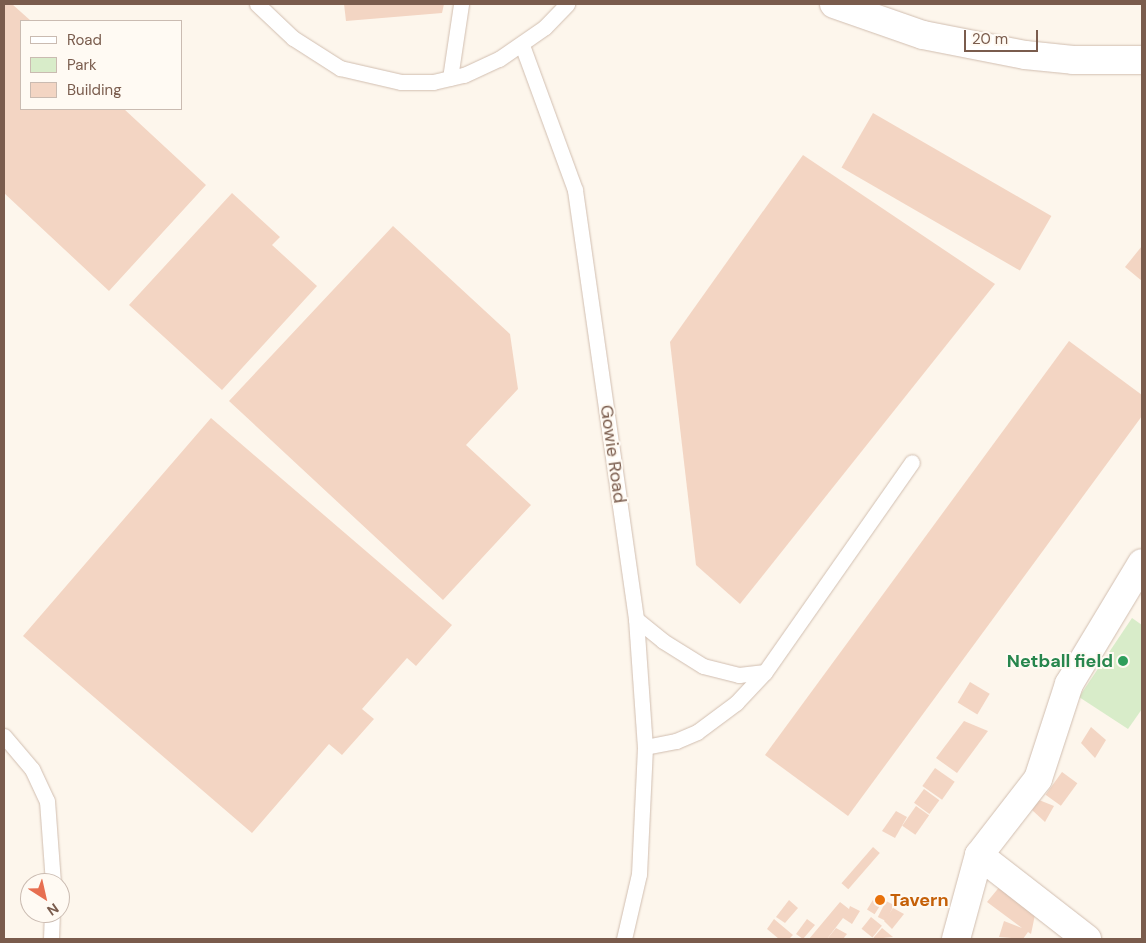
<!DOCTYPE html>
<style>
body{margin:0}
#map{position:relative;width:1146px;height:943px;overflow:hidden;background:#fdf6ec;font-family:"DM Sans",sans-serif}
div>[style]{position:absolute}
.green>*{inset:0;background:#d8ecc9}
.building>*{inset:0;background:#f3d5c3;transform-origin:0 0}
.roads{filter:drop-shadow(0 0 1px #d1beb0) drop-shadow(0 0 1px #d1beb0)}
.service>*{height:15px;margin:-7.5px;padding:0 7.5px;transform-origin:7.5px;border-radius:7.5px;background:#fff}
.minor>*{height:28px;margin:-14px;padding:0 14px;transform-origin:14px;border-radius:14px;background:#fff}
.tertiary>*{height:28px;margin:-14px;padding:0 14px;transform-origin:14px;border-radius:14px;background:#fff}
.dots>*{width:14px;height:14px;translate:-50% -50%;box-sizing:border-box;border:2px solid #fffaf3;border-radius:50%}
span{translate:-50% -50%;white-space:nowrap;text-align:center;line-height:1.15;-webkit-text-stroke:4px #fffaf3;paint-order:stroke}
.street-label{font-size:18px;color:#7a5c4d}
.leisure-label{font-size:18px;color:#27864d;font-weight:700}
.right{translate:-100% -50%;text-align:right}
.food-label{font-size:18px;color:#c56008;font-weight:700}
.left{translate:0 -50%;text-align:left}
.frame{position:absolute;inset:0;border:5px solid #7a5c4d;pointer-events:none}
.legend{position:absolute;left:20px;top:20px;width:162px;height:90px;box-sizing:border-box;background:#fffaf3;border:1px solid #cabbb1;margin:0;padding:6px 9px;list-style:none;font-size:15px;color:#7a5c4d}
.legend li{display:flex;align-items:center;gap:10px;height:25px}
.legend b{width:25px;border:1px solid #cabbb1}
.north{position:absolute;left:20px;top:873px;width:50px;height:50px;box-sizing:border-box;background:#fffaf3;border:1px solid #cabbb1;border-radius:50%;rotate:145deg;font-size:14px;font-weight:700;line-height:20px;text-align:center;color:#7a5c4d}
.north::after{content:'';display:block;margin:auto;width:18px;height:22px;background:#e76f51;clip-path:polygon(50% 0,100% 100%,50% 72%,0 100%)}
.scale{position:absolute;left:964px;top:30px;width:74px;height:22px;box-sizing:border-box;border:2px solid #7a5c4d;border-top:0;padding-left:6px;font-size:15px;line-height:18px;white-space:nowrap;color:#7a5c4d;-webkit-text-stroke:4px #fffaf3;paint-order:stroke}
</style>
<div id="map">
<div class="green">
<i style="clip-path:polygon(1132px 618px,1142px 625px,1142px 709px,1128px 729px,1079px 697px)"></i>
</div>
<div class="building">
<i style="clip-path:polygon(4px 4px,12px 4px,31px 21px,21px 21px,21px 109px,124px 109px,206px 185px,109px 291px,4px 193px)"></i>
<i style="clip-path:polygon(344px 4px,444px 4px,442px 13px,346px 21px)"></i>
<i style="left:873px;top:113px;width:206px;height:63px;rotate:30deg"></i>
<i style="clip-path:polygon(803px 155px,995px 284px,740px 604px,696px 565px,670px 342px)"></i>
<i style="clip-path:polygon(232px 193px,280px 237px,272px 245px,317px 286px,222px 390px,129px 305px)"></i>
<i style="clip-path:polygon(393px 226px,510px 334px,518px 389px,466px 445px,531px 505px,443px 600px,229px 401px)"></i>
<i style="clip-path:polygon(1142px 246px,1142px 281px,1125px 267px)"></i>
<i style="clip-path:polygon(1069px 341px,1142px 395px,1142px 416px,848px 816px,765px 755px)"></i>
<i style="clip-path:polygon(211px 418px,452px 625px,416px 666px,407px 658px,362px 709px,374px 719px,342px 755px,329px 744px,252px 833px,23px 636px)"></i>
<i style="left:970px;top:682px;width:23px;height:24px;rotate:31deg"></i>
<i style="clip-path:polygon(964px 721px,988px 731px,957px 773px,936px 758px)"></i>
<i style="clip-path:polygon(1091px 727px,1106px 740px,1095px 758px,1081px 743px)"></i>
<i style="left:935px;top:768px;width:24px;height:22px;rotate:35deg"></i>
<i style="left:1062px;top:772px;width:19px;height:28px;rotate:36deg"></i>
<i style="left:924px;top:789px;width:19px;height:17px;rotate:36deg"></i>
<i style="clip-path:polygon(1039px 800px,1054px 806px,1045px 822px,1032px 810px)"></i>
<i style="left:916px;top:806px;width:16px;height:24px;rotate:35deg"></i>
<i style="clip-path:polygon(896px 811px,907px 817px,895px 838px,882px 831px)"></i>
<i style="left:873px;top:847px;width:9px;height:48px;rotate:41deg"></i>
<i style="clip-path:polygon(1001px 885px,1036px 910px,1031px 934px,1028px 932px,1023px 939px,999px 937px,1004px 921px,1022px 928px,987px 902px)"></i>
<i style="left:876px;top:895px;width:9px;height:17px;rotate:32deg"></i>
<i style="clip-path:polygon(789px 900px,798px 908px,785px 923px,776px 917px)"></i>
<i style="left:886px;top:901px;width:9px;height:18px;rotate:27deg"></i>
<i style="clip-path:polygon(840px 902px,849px 909px,850px 906px,860px 911px,852px 924px,843px 918px,827px 939px,809px 939px)"></i>
<i style="clip-path:polygon(893px 908px,904px 914px,892px 929px,884px 921px)"></i>
<i style="left:871px;top:917px;width:14px;height:15px;rotate:39deg"></i>
<i style="clip-path:polygon(774px 919px,793px 935px,789px 939px,779px 939px,767px 929px)"></i>
<i style="clip-path:polygon(807px 919px,815px 925px,803px 939px,796px 934px)"></i>
<i style="clip-path:polygon(836px 928px,847px 934px,843px 939px,827px 939px)"></i>
<i style="clip-path:polygon(882px 928px,893px 937px,873px 939px,874px 937px)"></i>
</div>
<div class="roads">
<div class="service">
<i style="left:257px;top:4px;width:50px;rotate:43.4deg"></i>
<i style="left:293px;top:38px;width:56px;rotate:32.6deg"></i>
<i style="left:340px;top:68px;width:63px;rotate:12.9deg"></i>
<i style="left:401px;top:82px;width:32px"></i>
<i style="left:433px;top:82px;width:32px;rotate:-13deg"></i>
<i style="left:464px;top:75px;width:38px;rotate:-25deg"></i>
<i style="left:499px;top:59px;width:56px;rotate:-34.8deg"></i>
<i style="left:545px;top:27px;width:32px;rotate:-46deg"></i>
<i style="left:522px;top:45px;width:154px;rotate:69.9deg"></i>
<i style="left:575px;top:190px;width:433px;rotate:81.9deg"></i>
<i style="left:636px;top:619px;width:128px;rotate:86deg"></i>
<i style="left:645px;top:747px;width:127px;rotate:92.7deg"></i>
<i style="left:639px;top:874px;width:67px;rotate:103deg"></i>
<i style="left:450px;top:78px;width:75px;rotate:-81.5deg"></i>
<i style="left:636px;top:619px;width:35px;rotate:39deg"></i>
<i style="left:663px;top:641px;width:47px;rotate:32deg"></i>
<i style="left:703px;top:666px;width:37px;rotate:14deg"></i>
<i style="left:739px;top:675px;width:26px;rotate:-7deg"></i>
<i style="left:4px;top:736px;width:43px;rotate:49.7deg"></i>
<i style="left:32px;top:769px;width:35px;rotate:65deg"></i>
<i style="left:47px;top:801px;width:82px;rotate:85.8deg"></i>
<i style="left:645px;top:747px;width:32px;rotate:-11deg"></i>
<i style="left:676px;top:741px;width:23px;rotate:-23deg"></i>
<i style="left:697px;top:732px;width:49px;rotate:-36.6deg"></i>
<i style="left:736px;top:703px;width:42px;rotate:-46.9deg"></i>
<i style="left:765px;top:672px;width:256px;rotate:-55deg"></i>
<i style="left:51px;top:939px;width:26px;rotate:-88deg"></i>
</div>
<div class="minor">
<i style="left:979px;top:855px;width:137px;rotate:37.9deg"></i>
<i style="left:956px;top:939px;width:87px;rotate:-74.7deg"></i>
<i style="left:979px;top:855px;width:96px;rotate:-52.2deg"></i>
<i style="left:1038px;top:779px;width:100px;rotate:-71.9deg"></i>
<i style="left:1069px;top:684px;width:141px;rotate:-58.9deg"></i>
</div>
<div class="tertiary">
<i style="left:834px;top:4px;width:94px;rotate:19.2deg"></i>
<i style="left:923px;top:35px;width:104px;rotate:11.1deg"></i>
<i style="left:1025px;top:55px;width:48px;rotate:5.9deg"></i>
<i style="left:1073px;top:60px;width:69px"></i>
</div>
</div>
<div class="dots">
<i style="left:1123px;top:661px;background:#2e9e5b"></i>
<i style="left:880px;top:900px;background:#e8710a"></i>
</div>
<div class="street-label">
<span style="left:613px;top:454px;rotate:82deg">Gowie Road</span>
</div>
<div class="leisure-label">
<span class="right" style="left:1113px;top:661px">Netball field</span>
</div>
<div class="food-label">
<span class="left" style="left:890px;top:900px">Tavern</span>
</div>
<div class="frame"></div>
<ul class="legend">
<li><b style="height:6px;background:#fff"></b>Road</li>
<li><b style="height:14px;background:#d8ecc9"></b>Park</li>
<li><b style="height:14px;background:#f3d5c3"></b>Building</li>
</ul>
<div class="north">N</div>
<div class="scale">20 m</div>
</div>
